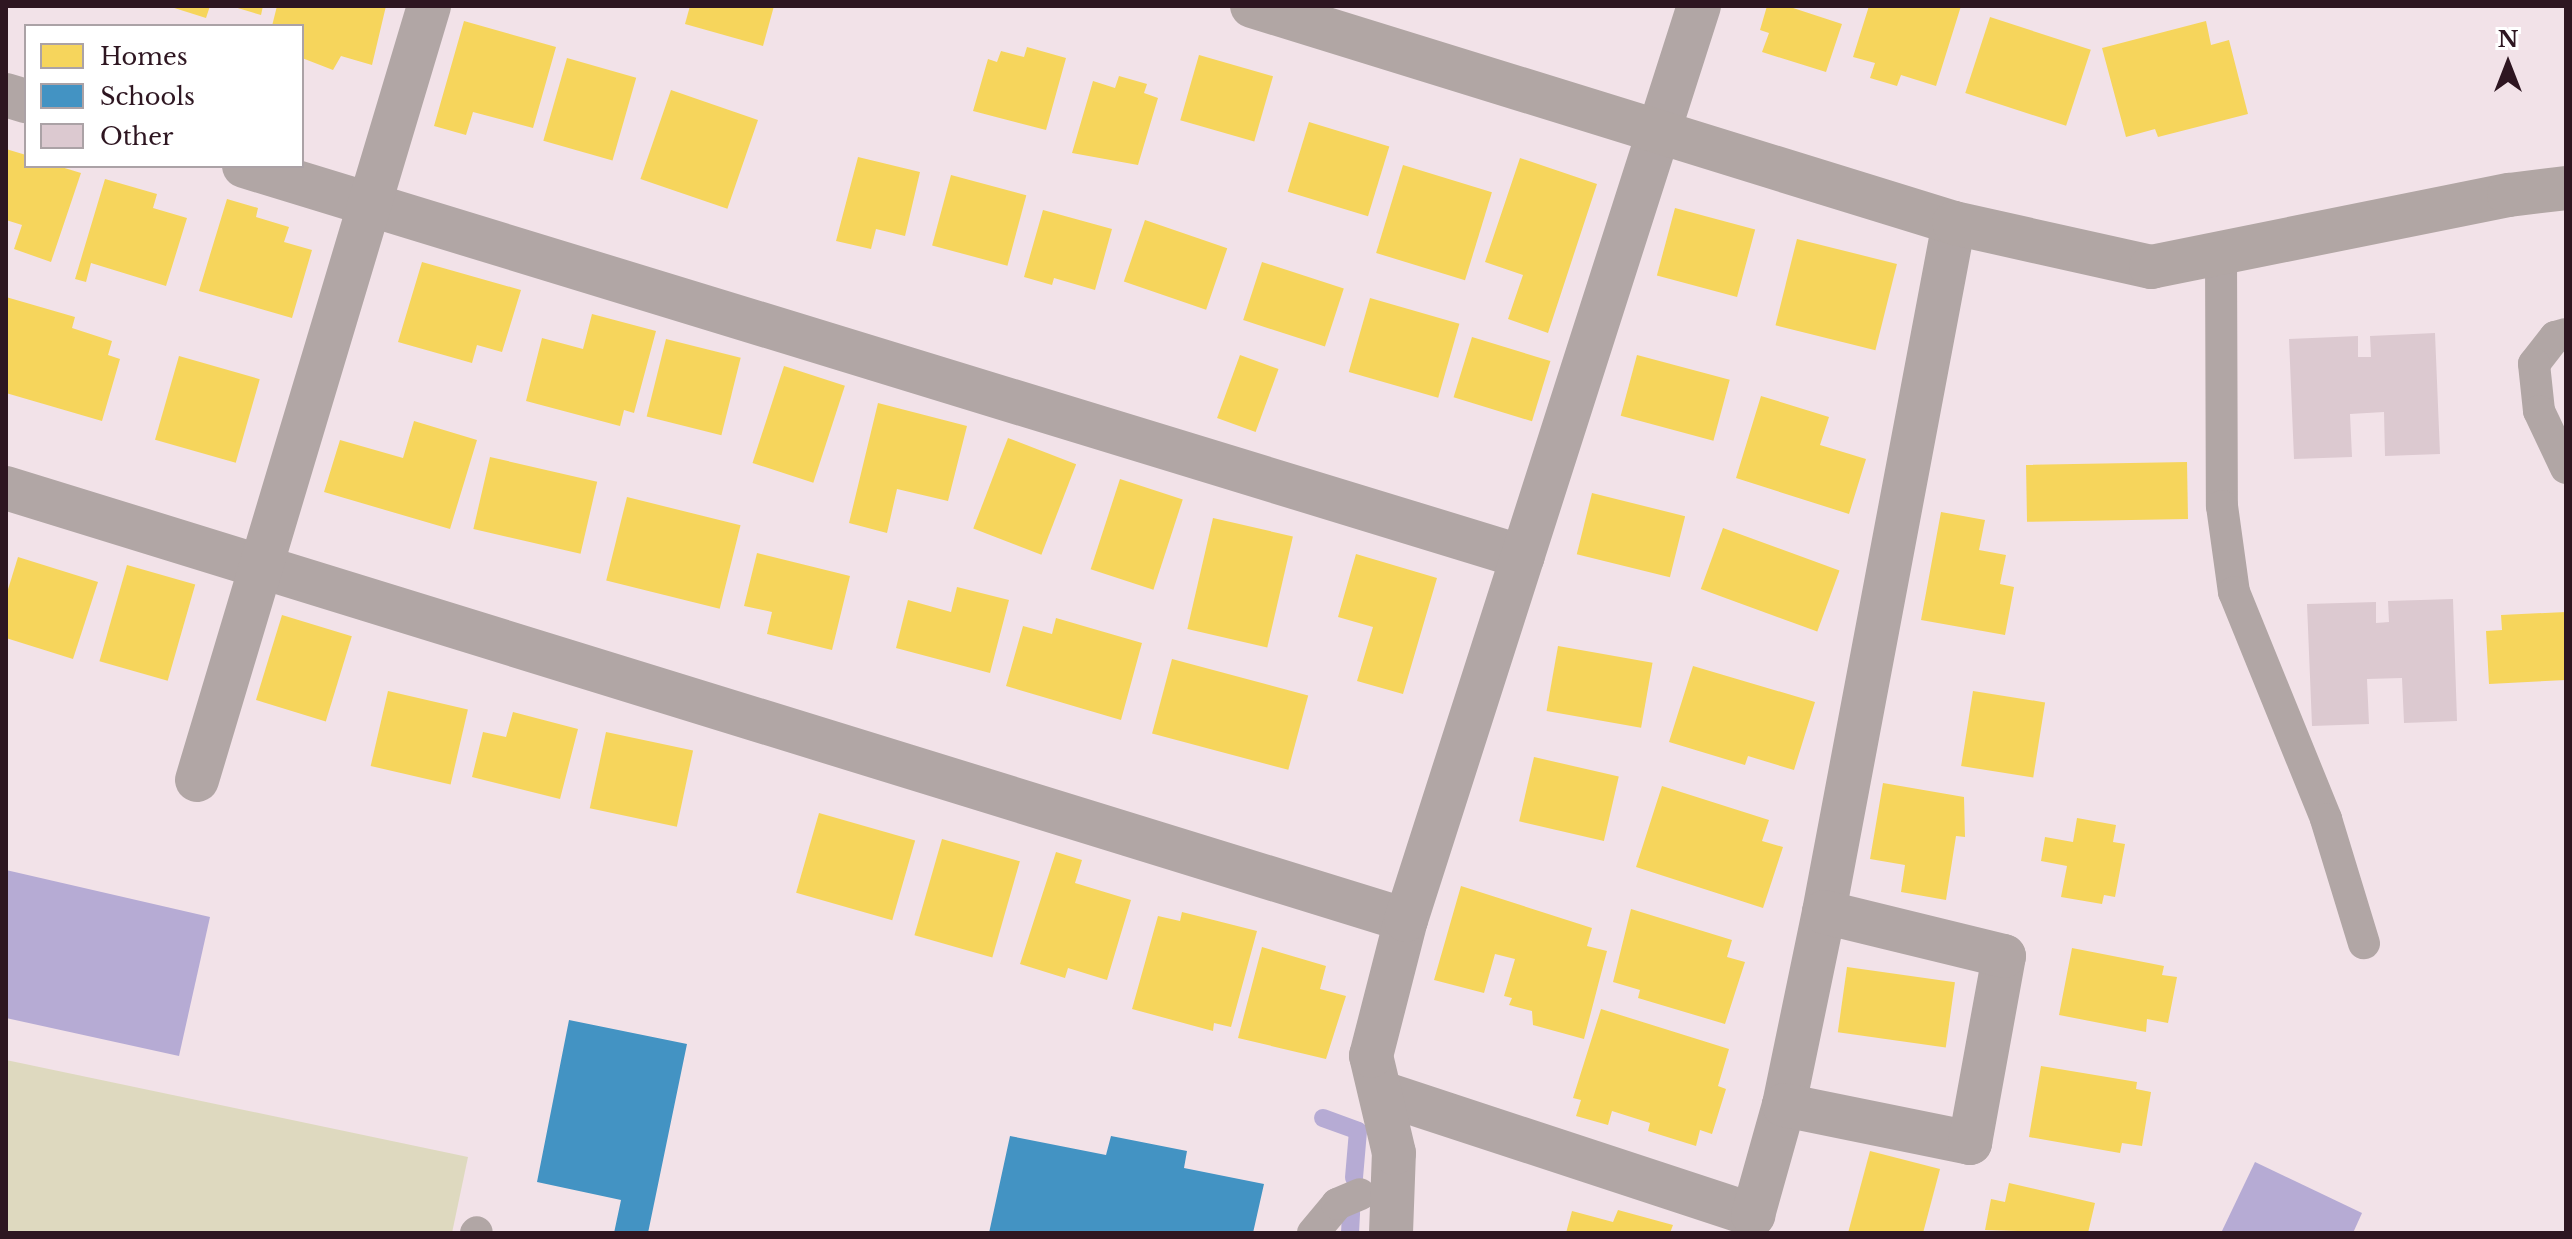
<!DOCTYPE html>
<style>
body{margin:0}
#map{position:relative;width:2572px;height:1239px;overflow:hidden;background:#f2e2e8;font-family:"Libre Baskerville",serif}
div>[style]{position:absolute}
.green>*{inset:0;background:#ded9bf}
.water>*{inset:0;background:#b6abd4}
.homes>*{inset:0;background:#f6d55c;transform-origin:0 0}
.schools>*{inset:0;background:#4393c3}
.stream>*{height:18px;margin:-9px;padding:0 9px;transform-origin:9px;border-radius:9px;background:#b6abd4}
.building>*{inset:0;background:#dcc9d0}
.lane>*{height:32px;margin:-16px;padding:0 16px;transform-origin:16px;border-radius:16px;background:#b1a6a5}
.street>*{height:44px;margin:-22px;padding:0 22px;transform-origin:22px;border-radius:22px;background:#b1a6a5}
.secondary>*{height:44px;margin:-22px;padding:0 22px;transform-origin:22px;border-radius:22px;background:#b1a6a4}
span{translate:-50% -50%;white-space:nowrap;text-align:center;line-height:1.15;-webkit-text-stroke:8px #fff;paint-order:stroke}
.frame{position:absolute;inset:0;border:8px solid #2e1621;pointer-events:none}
.legend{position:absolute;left:24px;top:24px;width:280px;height:144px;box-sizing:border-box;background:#fff;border:2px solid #aba2a6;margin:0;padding:10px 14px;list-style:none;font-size:24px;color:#2e1621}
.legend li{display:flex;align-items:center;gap:16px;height:40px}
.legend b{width:40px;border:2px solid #aba2a6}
.north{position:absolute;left:2468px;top:24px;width:80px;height:80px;-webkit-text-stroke:6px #fff;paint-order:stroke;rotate:0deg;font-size:22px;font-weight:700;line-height:32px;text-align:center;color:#2e1621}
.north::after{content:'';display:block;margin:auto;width:28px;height:36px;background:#2e1621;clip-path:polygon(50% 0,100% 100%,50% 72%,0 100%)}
</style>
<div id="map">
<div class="green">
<i style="clip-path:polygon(6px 1060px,468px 1157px,452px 1233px,6px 1233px)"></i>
</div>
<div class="water">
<i style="clip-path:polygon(6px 870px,210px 917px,179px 1056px,6px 1018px)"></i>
<i style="clip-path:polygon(2255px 1162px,2362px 1213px,2353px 1233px,2221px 1233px)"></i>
</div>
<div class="homes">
<i style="clip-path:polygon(168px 6px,210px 6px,206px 18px)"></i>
<i style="clip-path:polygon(231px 6px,263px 6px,261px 15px)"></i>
<i style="clip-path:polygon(277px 6px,386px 6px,372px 65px,341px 56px,333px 70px,302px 58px,302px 26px,272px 26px)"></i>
<i style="clip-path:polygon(690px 6px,774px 6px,763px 46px,685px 24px)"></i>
<i style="clip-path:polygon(1767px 6px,1787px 6px,1842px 24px,1826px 72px,1762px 52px,1769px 33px,1760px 30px)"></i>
<i style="clip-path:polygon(1869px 6px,1961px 6px,1936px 86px,1901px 75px,1897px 86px,1870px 78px,1875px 63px,1853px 57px)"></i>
<i style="left:1990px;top:17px;width:106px;height:80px;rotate:18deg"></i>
<i style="clip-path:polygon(464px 21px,556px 47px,533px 128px,473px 112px,466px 135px,434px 126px)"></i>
<i style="clip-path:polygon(2206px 21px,2211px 45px,2229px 40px,2248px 114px,2158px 137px,2155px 129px,2126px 137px,2102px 48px)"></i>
<i style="clip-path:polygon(1027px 47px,1066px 58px,1046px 130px,973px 111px,988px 59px,997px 62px,1001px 51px,1024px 57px)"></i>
<i style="left:1199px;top:55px;width:77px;height:68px;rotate:16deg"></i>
<i style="left:567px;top:58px;width:72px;height:86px;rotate:16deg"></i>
<i style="clip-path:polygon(1119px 76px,1147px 84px,1144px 93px,1158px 98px,1138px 165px,1072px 153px,1093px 81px,1115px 88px)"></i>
<i style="left:671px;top:90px;width:92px;height:94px;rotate:19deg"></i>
<i style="left:1309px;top:122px;width:84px;height:73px;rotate:17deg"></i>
<i style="clip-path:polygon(6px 149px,26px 155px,26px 166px,58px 166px,81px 173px,51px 262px,14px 249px,22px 225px,6px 220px)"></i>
<i style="clip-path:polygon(858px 157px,920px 172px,905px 236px,876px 229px,871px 249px,836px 241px)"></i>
<i style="clip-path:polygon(1520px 158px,1597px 184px,1548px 333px,1508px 319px,1523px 275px,1485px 262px)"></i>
<i style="left:1403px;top:165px;width:93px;height:92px;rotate:17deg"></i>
<i style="left:951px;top:175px;width:78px;height:73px;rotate:15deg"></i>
<i style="clip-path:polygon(105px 179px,157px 194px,153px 208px,187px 218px,166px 286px,91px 263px,86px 282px,75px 279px)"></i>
<i style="clip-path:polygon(227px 199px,258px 208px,256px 217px,289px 227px,284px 242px,312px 250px,292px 318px,199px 291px)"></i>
<i style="left:1675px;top:208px;width:83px;height:70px;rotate:15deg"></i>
<i style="clip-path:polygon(1043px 210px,1112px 229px,1095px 290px,1054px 278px,1052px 285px,1024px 277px)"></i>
<i style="left:1145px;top:220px;width:87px;height:65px;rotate:19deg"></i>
<i style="left:1797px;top:239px;width:103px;height:89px;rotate:14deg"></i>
<i style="clip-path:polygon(422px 262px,521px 290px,502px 352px,477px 345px,472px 363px,398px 342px)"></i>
<i style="left:1262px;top:262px;width:86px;height:61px;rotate:18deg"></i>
<i style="clip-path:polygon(6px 297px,75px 317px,72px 328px,112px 341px,108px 355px,120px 359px,102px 421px,6px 393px)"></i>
<i style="left:1370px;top:298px;width:93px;height:77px;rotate:16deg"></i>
<i style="clip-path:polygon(592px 314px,656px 331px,634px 413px,624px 410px,620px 426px,526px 401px,542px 338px,583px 349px)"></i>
<i style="left:1472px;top:337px;width:82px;height:63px;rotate:17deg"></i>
<i style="left:666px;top:339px;width:77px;height:80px;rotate:14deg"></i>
<i style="left:1240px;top:355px;width:41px;height:67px;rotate:20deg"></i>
<i style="left:1637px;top:355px;width:96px;height:63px;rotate:15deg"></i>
<i style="left:179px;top:356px;width:84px;height:87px;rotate:16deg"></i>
<i style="left:784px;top:366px;width:64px;height:102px;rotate:18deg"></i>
<i style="clip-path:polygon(1761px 396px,1829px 417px,1820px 445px,1866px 459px,1849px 514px,1736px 478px)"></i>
<i style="clip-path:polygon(878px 403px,967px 426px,948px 501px,897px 489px,887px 533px,849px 523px)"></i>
<i style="clip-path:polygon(414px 421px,477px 440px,450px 529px,324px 492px,340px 440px,403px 458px)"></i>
<i style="left:1008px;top:438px;width:73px;height:97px;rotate:21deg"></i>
<i style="left:490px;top:457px;width:110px;height:74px;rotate:13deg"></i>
<i style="left:2187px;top:462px;width:57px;height:161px;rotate:89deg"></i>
<i style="left:1120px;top:479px;width:66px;height:95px;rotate:18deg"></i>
<i style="left:1592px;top:493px;width:96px;height:63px;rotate:14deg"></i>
<i style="left:627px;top:497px;width:117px;height:86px;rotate:14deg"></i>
<i style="clip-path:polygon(1941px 512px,1985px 520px,1979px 550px,2006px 555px,2000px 584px,2014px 587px,2005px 635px,1921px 620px)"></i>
<i style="left:1213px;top:518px;width:82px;height:114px;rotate:13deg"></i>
<i style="left:1723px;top:528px;width:124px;height:65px;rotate:20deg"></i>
<i style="clip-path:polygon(757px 553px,850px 576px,832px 650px,767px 634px,772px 612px,744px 606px)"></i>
<i style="clip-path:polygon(1356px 554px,1437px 578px,1403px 694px,1357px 681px,1373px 627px,1338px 617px)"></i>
<i style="clip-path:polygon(18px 557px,98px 582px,73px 659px,6px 638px,6px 596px)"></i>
<i style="left:127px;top:565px;width:71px;height:100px;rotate:16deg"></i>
<i style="clip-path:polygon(957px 587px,1009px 600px,990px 673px,896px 648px,908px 600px,951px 612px)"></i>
<i style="clip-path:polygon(2566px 612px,2566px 680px,2489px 684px,2486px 631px,2502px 630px,2501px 615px)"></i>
<i style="left:282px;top:615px;width:73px;height:89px;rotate:17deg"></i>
<i style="clip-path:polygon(1056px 618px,1142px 643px,1121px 720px,1006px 686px,1023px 626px,1052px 634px)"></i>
<i style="left:1558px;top:646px;width:96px;height:66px;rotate:10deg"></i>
<i style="left:1172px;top:659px;width:141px;height:77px;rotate:15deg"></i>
<i style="clip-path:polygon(1693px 666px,1815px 702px,1794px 770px,1748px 756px,1745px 765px,1669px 742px)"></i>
<i style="left:388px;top:691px;width:82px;height:77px;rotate:13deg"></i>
<i style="left:1973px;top:691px;width:73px;height:76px;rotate:9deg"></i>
<i style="clip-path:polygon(513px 712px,578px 729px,560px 799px,472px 777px,483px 732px,506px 737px)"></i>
<i style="left:606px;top:732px;width:89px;height:78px;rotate:12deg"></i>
<i style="left:1534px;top:757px;width:87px;height:66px;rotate:13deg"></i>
<i style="clip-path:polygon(1883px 783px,1964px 797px,1965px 837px,1956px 836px,1946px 900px,1901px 892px,1905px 865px,1870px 859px)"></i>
<i style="clip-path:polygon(1662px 786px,1769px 820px,1762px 841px,1783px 847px,1763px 908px,1636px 867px)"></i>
<i style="left:819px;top:813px;width:100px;height:83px;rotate:16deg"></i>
<i style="clip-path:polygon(2077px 818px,2116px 825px,2113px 842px,2125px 844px,2115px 897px,2104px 895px,2102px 904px,2061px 897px,2067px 866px,2041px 861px,2045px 837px,2073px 842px)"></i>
<i style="left:942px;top:839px;width:81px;height:100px;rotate:16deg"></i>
<i style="clip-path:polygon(1056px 852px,1082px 860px,1075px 883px,1131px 900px,1107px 980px,1068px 968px,1065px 978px,1020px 964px)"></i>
<i style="clip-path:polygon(1461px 886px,1592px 928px,1587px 946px,1607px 951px,1584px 1039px,1533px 1025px,1532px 1011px,1509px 1005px,1512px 998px,1504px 996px,1515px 959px,1495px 954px,1484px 993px,1434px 980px)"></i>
<i style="clip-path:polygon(1631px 909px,1732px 940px,1727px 957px,1745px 962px,1725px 1024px,1638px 998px,1640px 990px,1613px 982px)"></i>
<i style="clip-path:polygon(1182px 912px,1257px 931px,1231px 1027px,1214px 1023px,1213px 1031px,1132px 1009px,1158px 916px,1180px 921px)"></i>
<i style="clip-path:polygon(1262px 947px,1326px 966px,1320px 989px,1346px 996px,1326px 1059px,1238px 1038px)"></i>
<i style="clip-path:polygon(2072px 948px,2164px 966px,2162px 975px,2177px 977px,2168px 1023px,2147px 1019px,2146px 1032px,2059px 1015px)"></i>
<i style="left:1847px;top:967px;width:109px;height:66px;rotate:8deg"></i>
<i style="clip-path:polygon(1601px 1009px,1729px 1049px,1718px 1086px,1726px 1089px,1712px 1134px,1700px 1130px,1696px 1146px,1648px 1131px,1650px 1123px,1612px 1111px,1608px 1125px,1576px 1116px,1581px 1100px,1573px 1098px)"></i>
<i style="clip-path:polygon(2041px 1066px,2137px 1082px,2136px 1089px,2151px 1092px,2142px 1146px,2122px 1143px,2120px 1153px,2029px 1137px)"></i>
<i style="clip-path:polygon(1870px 1151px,1940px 1169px,1923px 1233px,1848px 1233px)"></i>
<i style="clip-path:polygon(2009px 1183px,2095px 1203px,2088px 1233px,1985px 1230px,1991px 1199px,2005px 1202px)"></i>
<i style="clip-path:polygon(1618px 1210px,1673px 1225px,1670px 1233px,1566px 1233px,1572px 1211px,1613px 1222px)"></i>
</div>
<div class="schools">
<i style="clip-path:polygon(569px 1020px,687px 1044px,648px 1233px,614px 1233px,621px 1200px,537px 1182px)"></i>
<i style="clip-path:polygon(1010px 1136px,1106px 1155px,1111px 1136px,1187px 1151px,1184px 1168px,1264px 1184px,1253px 1233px,989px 1233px)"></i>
</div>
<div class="stream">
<i style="left:1323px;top:1118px;width:37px;rotate:20deg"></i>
<i style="left:1358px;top:1131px;width:47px;rotate:94.9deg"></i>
<i style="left:1350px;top:1233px;width:20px;rotate:-87deg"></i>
</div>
<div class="building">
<i style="clip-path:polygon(2435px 333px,2440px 454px,2385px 456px,2384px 412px,2350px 414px,2352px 457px,2294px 459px,2289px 339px,2358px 336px,2358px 357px,2371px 357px,2370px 336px)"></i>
<i style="clip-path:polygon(2453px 599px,2457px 721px,2404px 723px,2402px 678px,2367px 679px,2369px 724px,2312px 726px,2307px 604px,2376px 602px,2376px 623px,2389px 622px,2388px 601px)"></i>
</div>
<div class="lane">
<i style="left:2221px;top:253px;width:253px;rotate:89.8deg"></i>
<i style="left:2222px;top:506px;width:87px;rotate:82.1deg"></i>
<i style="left:2234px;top:592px;width:245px;rotate:67.9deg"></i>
<i style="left:2326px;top:819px;width:130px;rotate:73deg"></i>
<i style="left:2566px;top:334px;width:11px;rotate:165deg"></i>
<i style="left:2555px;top:337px;width:34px;rotate:128deg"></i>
<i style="left:2534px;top:364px;width:47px;rotate:83.9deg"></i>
<i style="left:2539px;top:411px;width:63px;rotate:64.7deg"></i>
<i style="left:476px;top:1233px;width:1px;rotate:-45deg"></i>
<i style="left:1313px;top:1233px;width:38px;rotate:-50deg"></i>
<i style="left:1337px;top:1204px;width:25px;rotate:-23deg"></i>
</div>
<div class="street">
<i style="left:6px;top:95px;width:21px;rotate:17deg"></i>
<i style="left:244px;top:166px;width:1337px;rotate:17deg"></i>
<i style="left:6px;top:488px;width:1465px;rotate:17.15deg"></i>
<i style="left:197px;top:780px;width:808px;rotate:-73.31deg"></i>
<i style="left:1382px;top:1093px;width:391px;rotate:18.2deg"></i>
<i style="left:1753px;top:1215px;width:114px;rotate:-74.3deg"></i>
<i style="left:1784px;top:1105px;width:197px;rotate:-78.3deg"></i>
<i style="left:1824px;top:912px;width:701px;rotate:-79.32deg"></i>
<i style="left:1784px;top:1105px;width:190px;rotate:11.5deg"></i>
<i style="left:1970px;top:1143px;width:190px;rotate:-79.7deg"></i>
<i style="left:2004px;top:956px;width:185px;rotate:-166.3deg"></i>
<i style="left:1391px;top:1233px;width:80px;rotate:-87.9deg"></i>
<i style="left:1394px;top:1153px;width:100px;rotate:-103.3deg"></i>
<i style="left:1371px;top:1056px;width:140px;rotate:-75.6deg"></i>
<i style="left:1406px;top:920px;width:960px;rotate:-72.23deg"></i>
</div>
<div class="secondary">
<i style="left:1252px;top:6px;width:735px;rotate:17.18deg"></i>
<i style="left:1954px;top:223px;width:202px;rotate:12.6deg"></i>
<i style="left:2151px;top:267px;width:365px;rotate:-11.4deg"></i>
<i style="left:2509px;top:195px;width:57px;rotate:-7deg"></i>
</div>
<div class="frame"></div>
<ul class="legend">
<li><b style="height:22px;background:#f6d55c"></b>Homes</li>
<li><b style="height:22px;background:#4393c3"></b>Schools</li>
<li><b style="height:22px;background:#dcc9d0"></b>Other</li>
</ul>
<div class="north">N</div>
</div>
